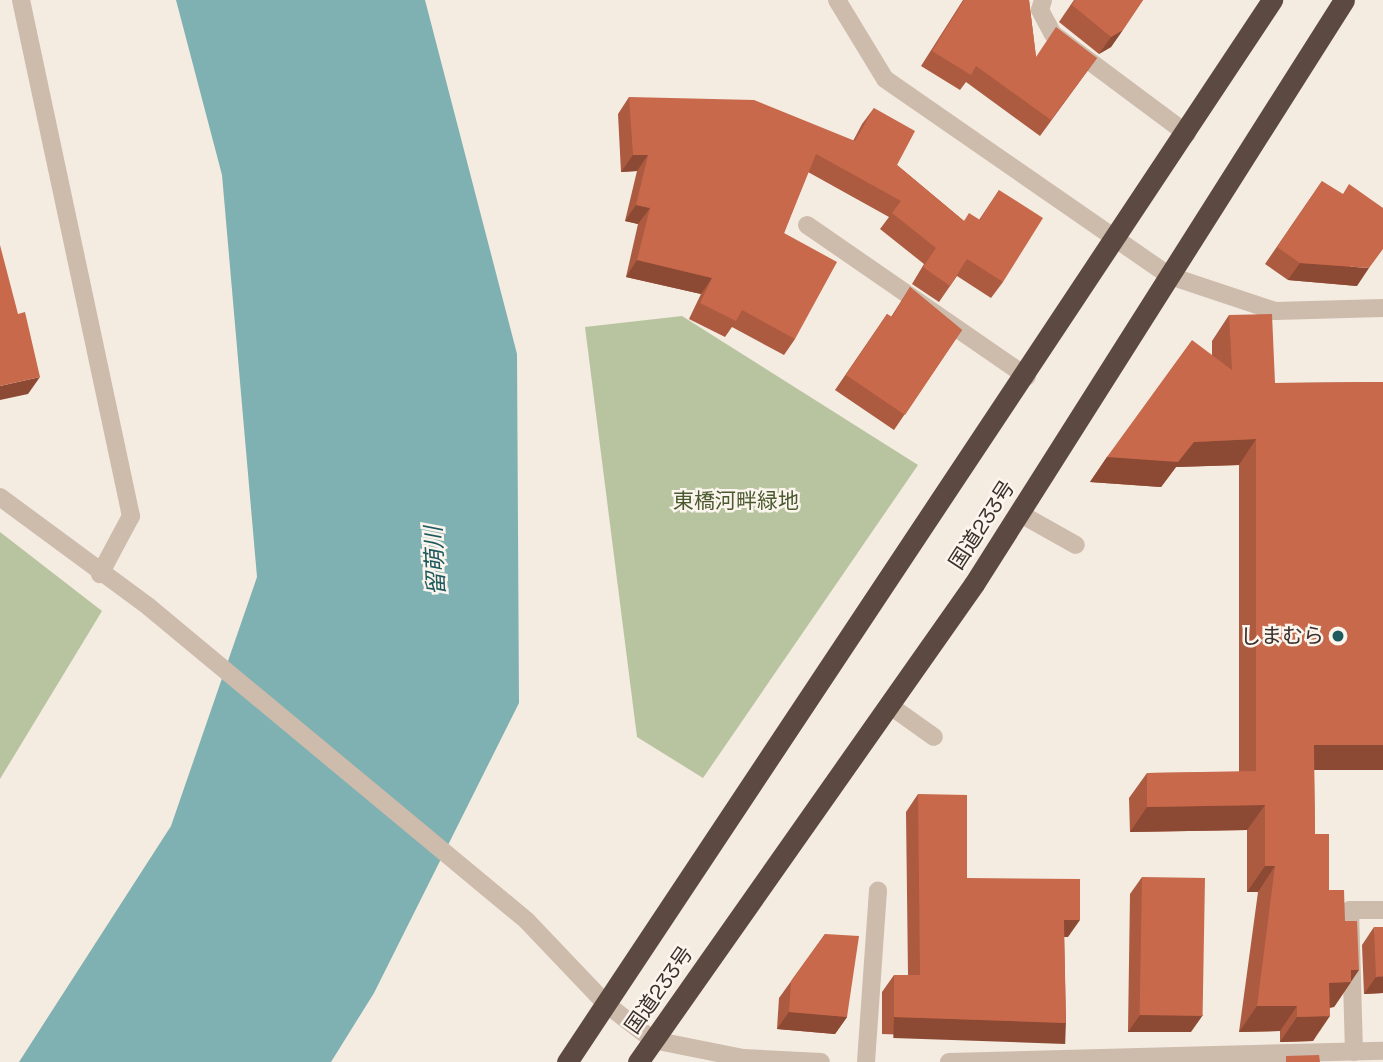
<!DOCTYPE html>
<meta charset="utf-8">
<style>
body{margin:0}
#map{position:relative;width:1383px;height:1062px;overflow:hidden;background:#f4ebe1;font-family:"Space Grotesk","Noto Sans JP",sans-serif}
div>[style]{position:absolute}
.green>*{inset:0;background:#b8c4a0}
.water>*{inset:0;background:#7fb0b2}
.minor>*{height:18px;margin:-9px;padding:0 9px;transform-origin:9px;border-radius:9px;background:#cdbbac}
.highway>*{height:21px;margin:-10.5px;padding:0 10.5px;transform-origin:10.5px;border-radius:10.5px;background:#5c4a42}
.wall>*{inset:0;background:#ac5a40}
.shaded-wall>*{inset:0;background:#8c4a34;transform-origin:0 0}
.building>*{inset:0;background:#c8694b;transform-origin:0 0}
.dots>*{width:19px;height:19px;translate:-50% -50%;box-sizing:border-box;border:4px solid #fbf5ee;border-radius:50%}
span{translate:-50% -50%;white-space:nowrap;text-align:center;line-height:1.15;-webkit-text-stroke:5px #fbf5ee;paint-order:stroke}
.park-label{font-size:21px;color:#4a5a2e}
.street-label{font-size:21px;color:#3b302b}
.poi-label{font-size:21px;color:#3b302b}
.right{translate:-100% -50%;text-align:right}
.water-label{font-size:23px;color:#1f5a5e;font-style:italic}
</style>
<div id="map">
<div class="green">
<i style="clip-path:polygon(682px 316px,918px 465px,703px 778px,637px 737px,585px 327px)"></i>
<i style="clip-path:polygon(0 532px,102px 611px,0 779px)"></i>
</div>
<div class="water">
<i style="clip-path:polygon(176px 0,425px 0,517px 354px,519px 703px,374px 993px,331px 1062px,19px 1062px,171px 826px,257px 577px,222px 175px)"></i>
</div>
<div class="minor">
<i style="left:21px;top:0;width:528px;rotate:77.97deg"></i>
<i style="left:131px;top:516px;width:66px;rotate:118.1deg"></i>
<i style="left:837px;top:0;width:92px;rotate:58.7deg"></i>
<i style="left:885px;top:79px;width:346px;rotate:34.7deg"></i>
<i style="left:1170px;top:276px;width:111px;rotate:18.4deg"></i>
<i style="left:1275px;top:311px;width:108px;rotate:-1.6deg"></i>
<i style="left:1043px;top:0;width:10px;rotate:107deg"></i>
<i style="left:1040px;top:10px;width:27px;rotate:62deg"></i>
<i style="left:1053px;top:34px;width:167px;rotate:36.7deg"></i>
<i style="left:807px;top:225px;width:267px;rotate:34.6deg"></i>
<i style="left:0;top:497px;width:185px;rotate:36.4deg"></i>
<i style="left:149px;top:607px;width:491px;rotate:39.7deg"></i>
<i style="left:527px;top:921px;width:115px;rotate:46.4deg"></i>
<i style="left:606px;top:1004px;width:59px;rotate:37.5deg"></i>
<i style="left:653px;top:1040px;width:92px;rotate:11.3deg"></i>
<i style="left:743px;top:1058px;width:78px;rotate:2.9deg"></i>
<i style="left:1019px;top:513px;width:65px;rotate:29.3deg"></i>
<i style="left:889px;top:705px;width:55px;rotate:35.4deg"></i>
<i style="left:1354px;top:1052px;width:142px;rotate:-91.6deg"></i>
<i style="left:1350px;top:910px;width:33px"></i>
<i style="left:866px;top:1062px;width:172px;rotate:-86deg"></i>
<i style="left:949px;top:1062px;width:434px;rotate:-1.5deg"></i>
</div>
<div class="highway">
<i style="left:567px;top:1062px;width:1275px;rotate:-56.42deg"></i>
<i style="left:638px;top:1062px;width:584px;rotate:-54.9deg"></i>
<i style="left:974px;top:584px;width:691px;rotate:-57.64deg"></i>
</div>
<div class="wall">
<i style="clip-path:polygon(963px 0,1029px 0,1036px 57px,1097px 58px,1040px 136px,966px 82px,960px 90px,921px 66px)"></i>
<i style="clip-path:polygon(1074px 0,1143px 0,1111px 47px,1099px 54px,1059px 22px)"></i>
<i style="clip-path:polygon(629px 97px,853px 141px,862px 124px,874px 108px,897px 165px,964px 221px,979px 220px,999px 190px,1003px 282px,991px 298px,957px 276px,939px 302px,912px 284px,924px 264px,880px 229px,889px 217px,808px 172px,784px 233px,795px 339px,784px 355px,732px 327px,725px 337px,689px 319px,701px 294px,626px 277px,638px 224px,625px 221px,637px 171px,621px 172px,618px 114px)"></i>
<i style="clip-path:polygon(1322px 181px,1357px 286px,1288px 280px,1265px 264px)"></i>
<i style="clip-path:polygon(910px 287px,962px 330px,894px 430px,835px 390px,887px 314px,891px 317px)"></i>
<i style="clip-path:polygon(1229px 315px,1275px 383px,1383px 382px,1383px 770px,1314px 770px,1315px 834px,1329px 890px,1345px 921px,1351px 982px,1334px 1007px,1330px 1008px,1313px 1041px,1280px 1042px,1280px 1031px,1239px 1032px,1258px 892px,1247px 892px,1247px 830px,1130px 832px,1129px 798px,1147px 773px,1239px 772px,1239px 465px,1176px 467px,1161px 487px,1090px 482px,1107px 457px,1212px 356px,1212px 341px)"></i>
<i style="clip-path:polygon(918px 794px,967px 878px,1068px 937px,1064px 937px,1066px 1023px,1054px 1040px,882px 1034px,882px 992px,894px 975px,908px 975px,906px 812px)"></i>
<i style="clip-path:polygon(1142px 877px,1191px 1032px,1128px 1032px,1130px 894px)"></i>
<i style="clip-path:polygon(1374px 927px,1383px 993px,1364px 994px,1362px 945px)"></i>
<i style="clip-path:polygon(825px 934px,847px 1017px,835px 1034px,777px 1029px,779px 998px)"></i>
</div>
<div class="shaded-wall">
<i style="clip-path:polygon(1123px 30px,1111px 47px,1099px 54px,1111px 37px)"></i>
<i style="clip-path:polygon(633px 155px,648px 155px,637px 171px,621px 172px)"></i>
<i style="clip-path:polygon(636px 205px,650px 208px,638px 224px,625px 221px)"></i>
<i style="clip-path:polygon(637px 260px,712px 278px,701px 294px,626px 277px)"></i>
<i style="clip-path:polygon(1300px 263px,1369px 268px,1357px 286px,1288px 280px)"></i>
<i style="clip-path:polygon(40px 377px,28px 394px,0 400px,0 386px)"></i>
<i style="clip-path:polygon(1256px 439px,1239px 465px,1176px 467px,1161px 487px,1090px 482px,1107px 457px,1194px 442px)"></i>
<i style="clip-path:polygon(1314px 745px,1383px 745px,1383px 770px,1297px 770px)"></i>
<i style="clip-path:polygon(1265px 805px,1247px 830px,1130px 832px,1147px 807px)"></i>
<i style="clip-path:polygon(1265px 866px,1275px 866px,1258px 892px,1247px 892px)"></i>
<i style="clip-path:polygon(1064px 920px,1080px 920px,1068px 937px,1052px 937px)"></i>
<i style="clip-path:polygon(1351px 970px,1359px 970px,1334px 1007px,1312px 1008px,1329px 983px)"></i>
<i style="clip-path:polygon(1383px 976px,1383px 993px,1364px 994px,1376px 977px)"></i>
<i style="clip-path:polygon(1257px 1006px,1297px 1006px,1280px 1031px,1239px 1032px)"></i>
<i style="clip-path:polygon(789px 1012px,847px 1017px,835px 1034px,777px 1029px)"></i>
<i style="clip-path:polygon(1140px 1015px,1203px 1015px,1191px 1032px,1128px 1032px)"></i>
<i style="clip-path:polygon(1330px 1016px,1313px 1041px,1280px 1042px,1297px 1017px)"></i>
<i style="left:894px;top:1017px;width:172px;height:21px;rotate:2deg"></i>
</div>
<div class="building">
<i style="clip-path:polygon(964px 0,1029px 0,1036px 57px,1056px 27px,1097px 58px,1051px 120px,976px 66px,971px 75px,932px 51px)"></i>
<i style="clip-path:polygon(1075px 0,1143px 0,1123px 30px,1111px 37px,1072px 5px)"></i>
<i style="clip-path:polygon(629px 97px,754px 100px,855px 141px,874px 108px,915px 131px,897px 165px,964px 221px,969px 213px,980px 220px,999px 190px,1043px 218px,1003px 282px,967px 259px,950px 286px,923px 267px,936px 248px,892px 213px,901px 201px,816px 154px,784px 233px,837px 262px,795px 339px,742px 310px,736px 321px,700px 303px,712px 278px,637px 260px,650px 208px,636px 205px,648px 155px,633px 155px)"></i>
<i style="clip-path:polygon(1322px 181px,1343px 194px,1349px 184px,1383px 208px,1383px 249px,1369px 268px,1300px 263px,1277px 247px)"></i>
<i style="clip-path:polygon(0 245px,18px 314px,25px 312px,40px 377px,0 386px)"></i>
<i style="clip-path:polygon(910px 287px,962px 330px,905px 415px,846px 375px,887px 314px,892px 317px)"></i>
<i style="clip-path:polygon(1272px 314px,1275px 383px,1383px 382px,1383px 745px,1314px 745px,1315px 834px,1329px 834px,1329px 890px,1344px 890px,1345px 921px,1357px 921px,1359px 970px,1351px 970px,1351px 982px,1329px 983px,1330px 1016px,1297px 1017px,1297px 1006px,1257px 1006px,1275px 866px,1265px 866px,1265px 805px,1147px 807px,1147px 773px,1256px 771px,1256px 439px,1194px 442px,1178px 462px,1107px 457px,1192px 340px,1232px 370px,1229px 315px)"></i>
<i style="clip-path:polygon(918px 794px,967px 795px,967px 878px,1080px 879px,1080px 920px,1064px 920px,1066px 1023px,894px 1017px,894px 975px,920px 975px)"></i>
<i style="left:1142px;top:877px;width:63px;height:138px;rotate:1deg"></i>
<i style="clip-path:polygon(1374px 927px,1383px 927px,1383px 976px,1376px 977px)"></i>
<i style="clip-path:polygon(825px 934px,859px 936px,847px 1017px,789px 1012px,791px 981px)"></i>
<i style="clip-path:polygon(1319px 1055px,1320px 1062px,1286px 1062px,1286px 1056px)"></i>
</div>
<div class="dots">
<i style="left:1338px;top:636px;background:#1f5a5e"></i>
</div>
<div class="park-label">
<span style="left:736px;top:501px">東橋河畔緑地</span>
</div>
<div class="street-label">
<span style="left:982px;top:525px;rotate:-57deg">国道233号</span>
<span style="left:659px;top:990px;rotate:-55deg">国道233号</span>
</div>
<div class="poi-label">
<span class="right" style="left:1324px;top:636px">しまむら</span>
</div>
<div class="water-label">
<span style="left:435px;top:561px;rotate:-93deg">留萌川</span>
</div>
</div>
